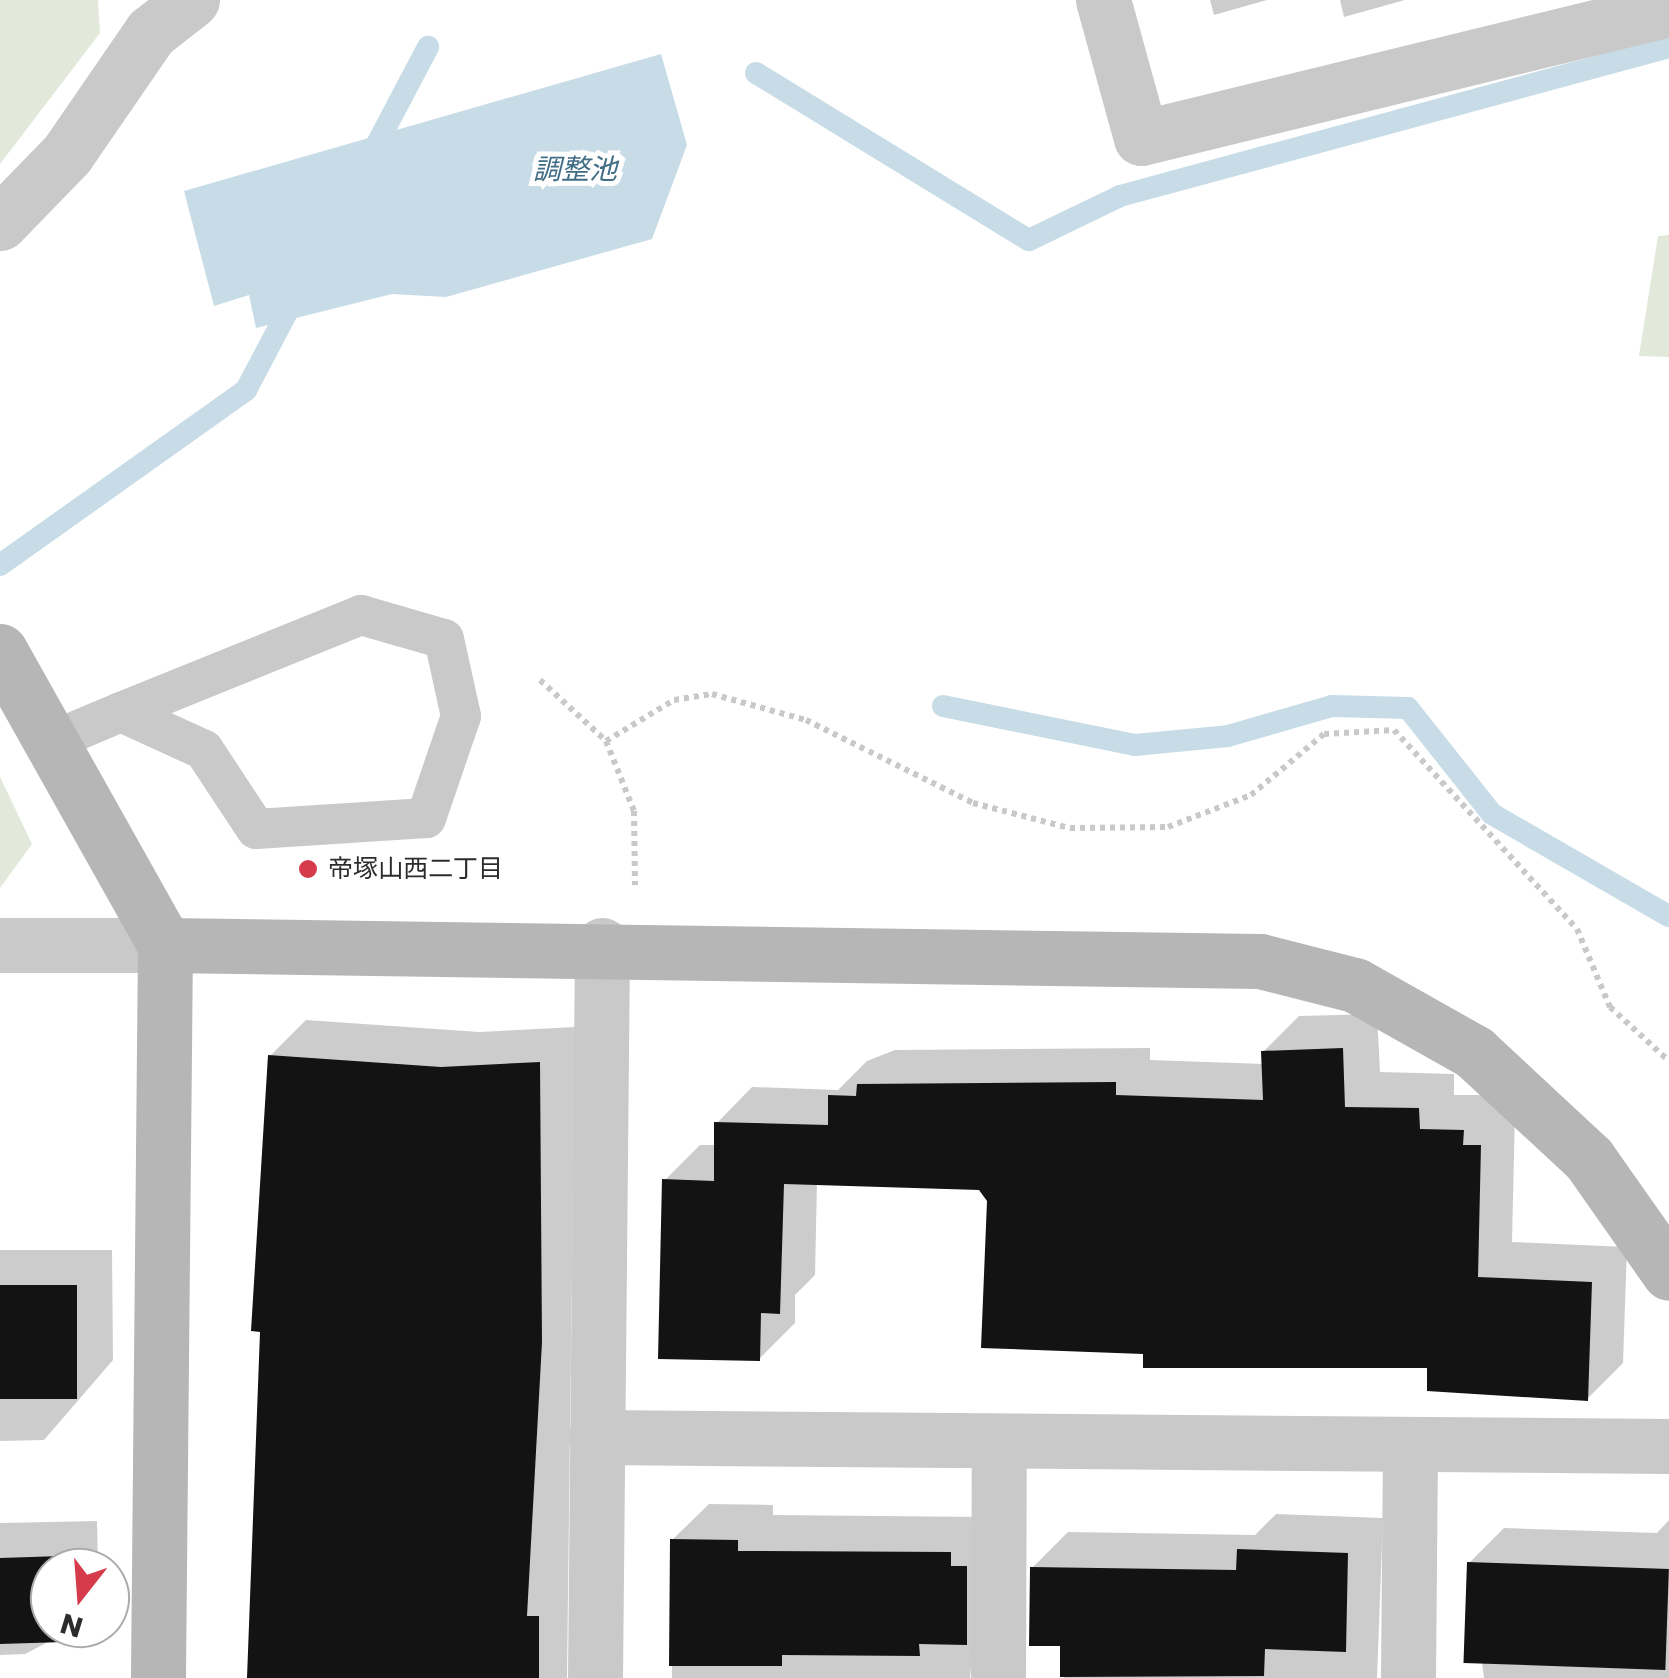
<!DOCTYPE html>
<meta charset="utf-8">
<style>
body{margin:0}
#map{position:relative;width:1669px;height:1678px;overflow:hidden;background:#fff;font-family:Poppins,"Noto Sans JP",sans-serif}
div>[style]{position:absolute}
.green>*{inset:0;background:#e2e8da}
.water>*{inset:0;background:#c7dce7}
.shadow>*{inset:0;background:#0003}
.stream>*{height:22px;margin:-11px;padding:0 11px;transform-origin:11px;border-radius:11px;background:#c7dce7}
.building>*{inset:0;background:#131313;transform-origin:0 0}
.path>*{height:6px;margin-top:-3px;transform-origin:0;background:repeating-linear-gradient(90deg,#c9c9c9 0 5px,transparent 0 10px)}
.lane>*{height:40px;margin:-20px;padding:0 20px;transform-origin:20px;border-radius:20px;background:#c9c9c9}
.street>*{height:55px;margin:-27.5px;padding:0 27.5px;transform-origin:27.5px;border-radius:27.5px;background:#c9c9c9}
.secondary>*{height:55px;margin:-27.5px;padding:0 27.5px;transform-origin:27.5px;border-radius:27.5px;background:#b6b6b6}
.dots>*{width:28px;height:28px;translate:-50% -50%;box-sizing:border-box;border:5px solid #fff;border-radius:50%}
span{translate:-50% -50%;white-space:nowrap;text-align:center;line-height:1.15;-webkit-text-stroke:10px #fff;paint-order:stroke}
.poi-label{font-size:25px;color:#2c2c2c}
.left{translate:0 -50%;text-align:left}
.water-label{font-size:28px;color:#416e86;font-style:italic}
.north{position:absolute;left:30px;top:1548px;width:100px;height:100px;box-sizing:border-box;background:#fff;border:2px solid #ababab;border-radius:50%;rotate:197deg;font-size:28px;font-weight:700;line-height:40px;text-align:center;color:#2c2c2c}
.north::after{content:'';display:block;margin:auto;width:35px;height:45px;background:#d63b4c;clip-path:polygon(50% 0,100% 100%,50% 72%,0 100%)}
</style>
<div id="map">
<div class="green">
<i style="clip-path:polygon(0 0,98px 0,100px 33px,0 164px)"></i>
<i style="clip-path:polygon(1669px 235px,1669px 357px,1639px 356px,1658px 236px)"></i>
<i style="clip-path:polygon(0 777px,32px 844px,0 888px)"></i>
</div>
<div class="water">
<i style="clip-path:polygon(661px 54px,687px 145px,652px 239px,446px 297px,392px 294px,256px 328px,249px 295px,214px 306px,184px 191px)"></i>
</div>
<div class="shadow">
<i style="clip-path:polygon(1210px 0,1267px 0,1214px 15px)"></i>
<i style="clip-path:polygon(1340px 0,1405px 0,1344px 17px)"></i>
<i style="clip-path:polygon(1377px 1014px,1380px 1072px,1454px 1074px,1454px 1095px,1498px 1095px,1515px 1111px,1512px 1242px,1627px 1247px,1623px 1363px,1588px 1398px,1430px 1365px,1146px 1352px,981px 1187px,817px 1182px,815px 1275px,795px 1295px,795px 1323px,759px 1359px,665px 1180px,700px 1145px,717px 1145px,717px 1123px,752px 1087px,838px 1090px,867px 1061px,895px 1050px,1150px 1048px,1150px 1060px,1264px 1064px,1263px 1052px,1299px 1016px)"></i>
<i style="clip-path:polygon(306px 1020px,479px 1032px,575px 1027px,567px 1678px,261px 1678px,270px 1056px)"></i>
<i style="clip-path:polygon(0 1250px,112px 1250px,113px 1360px,44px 1440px,0 1441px)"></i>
<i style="clip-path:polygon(709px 1504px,773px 1505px,773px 1515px,986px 1517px,970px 1678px,672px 1678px,672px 1540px)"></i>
<i style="clip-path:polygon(1276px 1514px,1383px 1518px,1377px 1678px,1064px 1678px,1063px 1644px,1032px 1568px,1068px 1532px,1255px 1535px)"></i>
<i style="clip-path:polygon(1669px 1520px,1669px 1678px,1484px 1678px,1469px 1563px,1504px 1528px,1657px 1533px)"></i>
<i style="clip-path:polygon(97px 1521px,98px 1568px,50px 1568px,50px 1628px,75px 1628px,25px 1654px,0 1655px,0 1523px)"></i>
</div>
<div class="stream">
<i style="left:756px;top:73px;width:320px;rotate:31.5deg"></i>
<i style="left:1029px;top:240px;width:101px;rotate:-25.8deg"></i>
<i style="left:1120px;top:196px;width:569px;rotate:-15.18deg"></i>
<i style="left:369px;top:159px;width:127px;rotate:-62.2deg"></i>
<i style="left:0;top:565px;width:302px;rotate:-35.4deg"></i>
<i style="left:246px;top:390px;width:105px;rotate:-62.2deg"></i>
<i style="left:943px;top:706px;width:196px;rotate:11.5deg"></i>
<i style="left:1135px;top:745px;width:93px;rotate:-5.5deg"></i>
<i style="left:1228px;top:736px;width:108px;rotate:-16.1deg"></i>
<i style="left:1332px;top:706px;width:76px;rotate:1.5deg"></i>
<i style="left:1408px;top:708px;width:135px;rotate:51.6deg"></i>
<i style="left:1492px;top:814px;width:204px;rotate:30deg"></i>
</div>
<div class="building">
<i style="clip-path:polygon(1343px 1048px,1345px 1107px,1419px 1108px,1420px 1129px,1464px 1130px,1463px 1145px,1481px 1145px,1478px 1277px,1592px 1282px,1588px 1401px,1427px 1391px,1427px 1368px,1143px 1368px,1143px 1354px,981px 1348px,987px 1201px,979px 1190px,784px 1184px,780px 1314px,761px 1313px,760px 1361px,658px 1359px,662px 1179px,714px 1181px,714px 1122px,828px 1125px,828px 1095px,856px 1096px,857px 1084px,1116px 1082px,1116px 1095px,1263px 1100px,1261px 1051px)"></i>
<i style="clip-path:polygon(268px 1055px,441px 1067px,540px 1062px,542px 1342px,527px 1616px,539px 1616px,539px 1678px,247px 1678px,260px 1332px,251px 1331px)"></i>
<i style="left:0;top:1285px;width:77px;height:114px"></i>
<i style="clip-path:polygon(670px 1539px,738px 1540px,738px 1551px,951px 1552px,951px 1566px,967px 1566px,967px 1645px,919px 1644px,920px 1656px,782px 1655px,782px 1666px,669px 1666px)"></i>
<i style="clip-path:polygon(1237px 1549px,1348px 1553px,1346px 1652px,1265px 1649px,1264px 1676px,1060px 1677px,1060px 1646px,1029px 1646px,1030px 1567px,1236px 1570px)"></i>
<i style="clip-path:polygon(62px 1556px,62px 1568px,50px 1568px,50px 1628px,64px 1628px,64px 1642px,0 1644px,0 1558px)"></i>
<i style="left:1467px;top:1562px;width:202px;height:101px;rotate:2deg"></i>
</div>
<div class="path">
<i style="left:540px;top:680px;width:90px;rotate:42.7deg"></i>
<i style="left:606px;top:741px;width:75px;rotate:68.2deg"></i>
<i style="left:634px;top:811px;width:74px;rotate:89.2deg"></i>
<i style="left:606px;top:741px;width:79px;rotate:-31.1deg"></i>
<i style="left:674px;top:700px;width:38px;rotate:-9deg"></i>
<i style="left:712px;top:694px;width:98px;rotate:15.5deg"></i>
<i style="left:806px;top:720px;width:186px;rotate:26.4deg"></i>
<i style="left:973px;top:803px;width:100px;rotate:14.5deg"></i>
<i style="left:1070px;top:828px;width:98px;rotate:-0.6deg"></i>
<i style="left:1168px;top:827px;width:89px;rotate:-21.1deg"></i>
<i style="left:1251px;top:795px;width:95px;rotate:-39.9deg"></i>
<i style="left:1324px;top:734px;width:70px;rotate:-3.3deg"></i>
<i style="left:1394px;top:730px;width:270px;rotate:47.4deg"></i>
<i style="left:1577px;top:929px;width:85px;rotate:67.1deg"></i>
<i style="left:1610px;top:1007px;width:80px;rotate:42.5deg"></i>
</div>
<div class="lane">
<i style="left:57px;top:739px;width:69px;rotate:-22.9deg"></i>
<i style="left:121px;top:712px;width:259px;rotate:-22deg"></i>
<i style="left:361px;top:615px;width:86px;rotate:16.1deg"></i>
<i style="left:444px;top:639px;width:79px;rotate:77.6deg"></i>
<i style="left:461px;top:716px;width:108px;rotate:108.9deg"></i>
<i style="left:426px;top:818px;width:170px;rotate:176.3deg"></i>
<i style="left:256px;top:829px;width:95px;rotate:-123.4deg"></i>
<i style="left:204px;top:750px;width:91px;rotate:-155.4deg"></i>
</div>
<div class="street">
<i style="left:1103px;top:0;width:143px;rotate:74.6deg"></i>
<i style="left:1141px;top:138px;width:544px;rotate:-13.73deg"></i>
<i style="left:0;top:223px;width:96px;rotate:-45.8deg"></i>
<i style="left:67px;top:154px;width:148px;rotate:-55.5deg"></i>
<i style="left:151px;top:32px;width:52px;rotate:-38deg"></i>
<i style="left:0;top:945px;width:165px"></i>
<i style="left:596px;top:1437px;width:1073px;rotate:0.48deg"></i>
<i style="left:595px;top:1678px;width:733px;rotate:-89.45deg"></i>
<i style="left:998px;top:1678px;width:232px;rotate:-89.8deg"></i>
<i style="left:1408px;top:1678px;width:231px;rotate:-89.5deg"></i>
</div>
<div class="secondary">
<i style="left:0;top:651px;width:337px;rotate:60.7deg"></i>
<i style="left:165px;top:945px;width:733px;rotate:90.55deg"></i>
<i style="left:165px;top:945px;width:1095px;rotate:0.84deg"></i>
<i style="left:1260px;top:961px;width:98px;rotate:14.2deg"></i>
<i style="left:1355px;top:985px;width:137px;rotate:29.4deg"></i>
<i style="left:1474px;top:1052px;width:157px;rotate:42.9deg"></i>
<i style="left:1589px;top:1159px;width:139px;rotate:54.9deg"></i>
</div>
<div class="dots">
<i style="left:308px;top:869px;background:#d63b4c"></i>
</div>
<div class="poi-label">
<span class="left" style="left:328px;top:869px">帝塚山西二丁目</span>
</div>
<div class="water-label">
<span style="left:575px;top:170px">調整池</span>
</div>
<div class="north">N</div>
</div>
